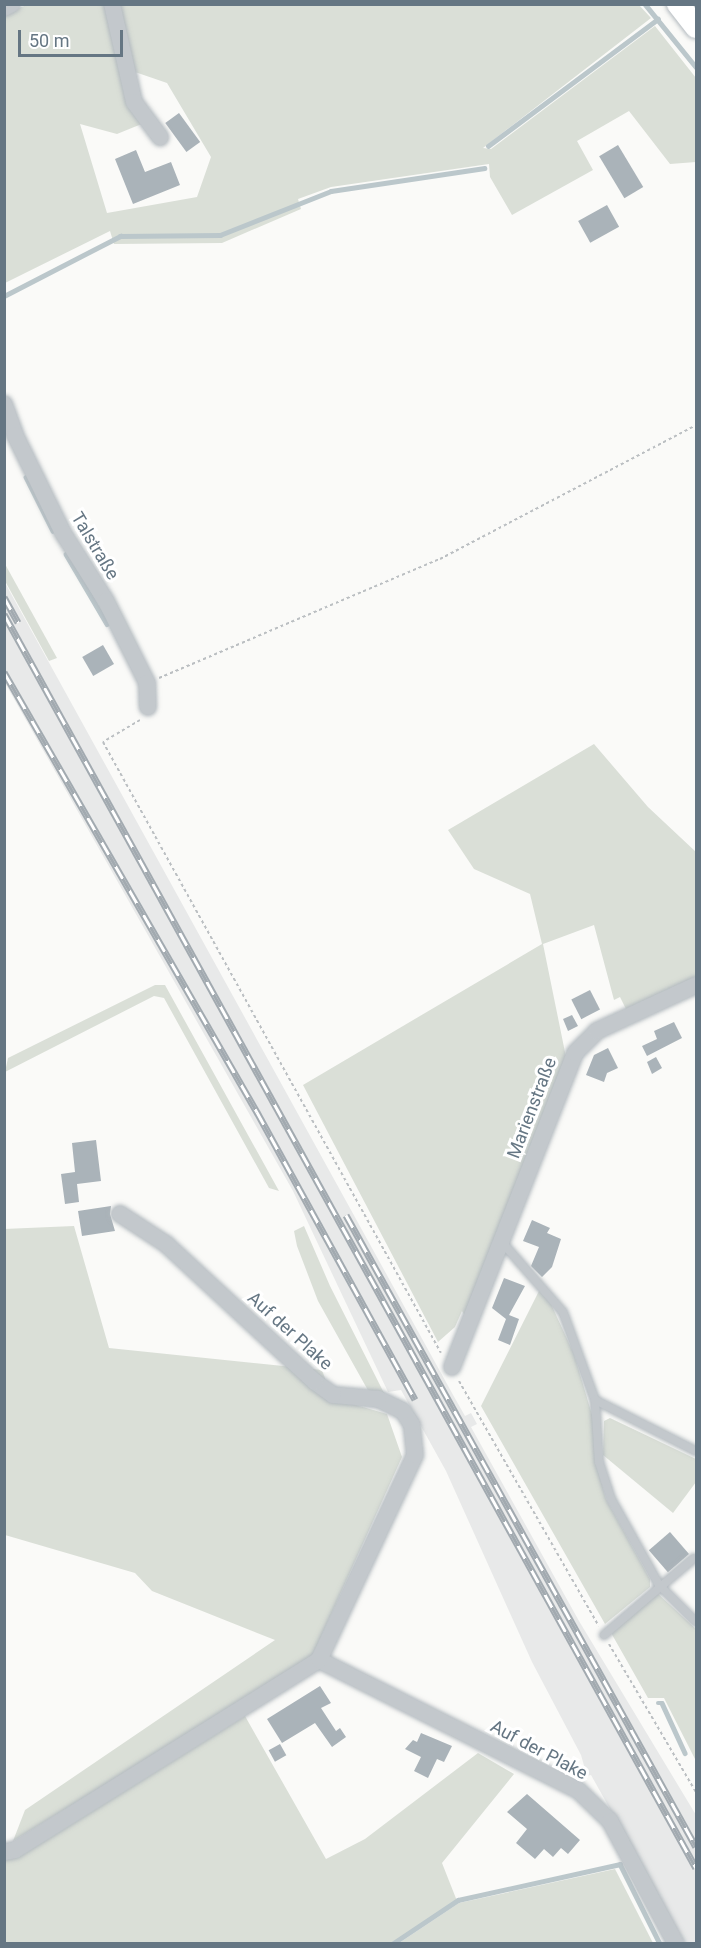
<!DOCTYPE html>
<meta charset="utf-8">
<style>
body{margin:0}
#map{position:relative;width:701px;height:1948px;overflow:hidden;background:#fafaf8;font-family:Roboto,sans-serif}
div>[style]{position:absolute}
.built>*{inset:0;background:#e8e9e9}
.green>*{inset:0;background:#dadfd7}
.stream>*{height:4.5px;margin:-2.25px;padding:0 2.25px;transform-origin:2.25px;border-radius:2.25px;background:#bbc7cb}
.building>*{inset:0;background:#aab3b9;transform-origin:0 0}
.path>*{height:2px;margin-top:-1px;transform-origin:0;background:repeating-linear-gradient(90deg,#bbbfc2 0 3px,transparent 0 6px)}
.roads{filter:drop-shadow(0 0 2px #b3babf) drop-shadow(0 0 2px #b3babf)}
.service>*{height:8px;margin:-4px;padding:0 4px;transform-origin:4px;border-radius:4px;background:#c3c8cc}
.minor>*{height:16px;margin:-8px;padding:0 8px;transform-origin:8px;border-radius:8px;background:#c3c8cc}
.secondary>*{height:22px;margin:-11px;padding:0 11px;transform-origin:11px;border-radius:11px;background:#fff}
.rail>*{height:7px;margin-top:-3.5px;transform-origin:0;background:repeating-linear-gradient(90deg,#fff 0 14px,#a2aab0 0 28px);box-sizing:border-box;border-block:2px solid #a2aab0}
span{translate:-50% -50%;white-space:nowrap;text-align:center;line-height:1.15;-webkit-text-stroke:6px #fff;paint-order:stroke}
.street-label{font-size:18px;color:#657683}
.frame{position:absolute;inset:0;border:6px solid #657683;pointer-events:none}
.scale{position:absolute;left:18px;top:30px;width:105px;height:27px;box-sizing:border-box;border:3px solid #657683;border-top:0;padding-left:8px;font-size:18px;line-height:21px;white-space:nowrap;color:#657683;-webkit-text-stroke:4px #fff;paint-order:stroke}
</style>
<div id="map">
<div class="built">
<i style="clip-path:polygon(4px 581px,452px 1393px,465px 1416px,471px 1413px,477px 1424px,471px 1427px,579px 1621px,696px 1815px,696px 1943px,685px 1943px,591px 1775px,587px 1776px,581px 1755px,532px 1662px,446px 1471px,401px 1390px,388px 1392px,293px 1191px,5px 683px)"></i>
</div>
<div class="green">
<i style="clip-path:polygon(27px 5px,107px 5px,144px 123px,117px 134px,80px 124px,107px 213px,197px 197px,211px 157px,167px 83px,135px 72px,118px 5px,639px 5px,651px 18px,483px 148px,491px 149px,655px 26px,696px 78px,696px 162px,670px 164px,629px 111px,577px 141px,593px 170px,512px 215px,490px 177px,489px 164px,331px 187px,298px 199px,301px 209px,222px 243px,114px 244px,110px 231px,5px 283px,4px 13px)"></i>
<i style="clip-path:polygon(4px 564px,5px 564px,57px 658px,49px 661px,5px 581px)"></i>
<i style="clip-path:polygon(594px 744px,648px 807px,696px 852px,696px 980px,628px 1013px,620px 997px,614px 1000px,594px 925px,543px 944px,567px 1062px,466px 1318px,462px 1311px,455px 1327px,438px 1342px,303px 1085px,542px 944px,530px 894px,474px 869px,448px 830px)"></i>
<i style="clip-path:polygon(155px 985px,165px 985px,279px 1191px,269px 1188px,164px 998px,154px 996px,5px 1072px,8px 1058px)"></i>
<i style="clip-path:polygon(74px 1226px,109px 1348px,322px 1370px,332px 1398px,387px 1414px,402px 1457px,311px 1659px,13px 1841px,25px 1810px,275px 1640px,152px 1591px,135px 1573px,5px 1535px,4px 1229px)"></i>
<i style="clip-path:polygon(304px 1226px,330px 1286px,385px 1395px,370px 1394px,318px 1301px,297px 1246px,294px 1231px)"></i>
<i style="clip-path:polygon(539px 1291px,551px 1304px,574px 1354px,593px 1418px,595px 1459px,606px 1499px,650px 1579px,650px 1587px,605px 1624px,481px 1406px)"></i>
<i style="clip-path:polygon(610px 1418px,696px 1459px,696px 1482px,673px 1513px,603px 1455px,604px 1421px)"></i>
<i style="clip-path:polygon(656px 1592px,696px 1629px,696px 1761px,664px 1698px,648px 1698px,610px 1631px)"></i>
<i style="clip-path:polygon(245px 1716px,326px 1859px,365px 1839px,478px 1753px,514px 1774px,442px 1863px,457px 1901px,392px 1943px,5px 1944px,5px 1860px,19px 1857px)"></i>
<i style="clip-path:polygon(615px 1869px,653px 1943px,399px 1943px,459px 1903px)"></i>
</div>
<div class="stream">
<i style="left:645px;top:4px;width:81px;rotate:51deg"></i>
<i style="left:488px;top:146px;width:212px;rotate:-36.8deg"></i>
<i style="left:4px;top:296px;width:131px;rotate:-27.3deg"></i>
<i style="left:120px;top:236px;width:100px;rotate:-0.6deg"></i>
<i style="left:220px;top:235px;width:119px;rotate:-21.6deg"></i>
<i style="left:331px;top:191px;width:155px;rotate:-8.5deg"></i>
<i style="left:26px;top:477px;width:60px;rotate:63.4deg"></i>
<i style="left:66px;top:554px;width:81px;rotate:59.6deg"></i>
<i style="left:658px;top:1703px;width:4px"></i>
<i style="left:662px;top:1703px;width:55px;rotate:65.3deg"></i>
<i style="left:392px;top:1944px;width:79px;rotate:-33.7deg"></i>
<i style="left:458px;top:1900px;width:166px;rotate:-12.5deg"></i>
<i style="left:620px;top:1864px;width:89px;rotate:63.4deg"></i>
</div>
<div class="building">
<i style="left:179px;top:113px;width:36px;height:17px;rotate:54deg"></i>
<i style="left:618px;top:145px;width:49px;height:22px;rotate:59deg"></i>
<i style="clip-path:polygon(136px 150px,145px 172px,171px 162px,180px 185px,133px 204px,115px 159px)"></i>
<i style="left:607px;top:205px;width:25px;height:33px;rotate:61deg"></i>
<i style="left:103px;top:645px;width:22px;height:24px;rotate:60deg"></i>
<i style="left:590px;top:990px;width:22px;height:21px;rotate:63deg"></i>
<i style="clip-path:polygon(572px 1015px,578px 1026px,568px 1031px,563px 1019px)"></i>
<i style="clip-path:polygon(674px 1022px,682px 1038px,647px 1056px,642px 1046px,657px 1039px,654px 1031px)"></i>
<i style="clip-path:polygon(608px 1048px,618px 1068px,607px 1073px,604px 1082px,586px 1075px,594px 1055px)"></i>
<i style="clip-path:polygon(656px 1057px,662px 1068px,652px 1074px,647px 1062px)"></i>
<i style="clip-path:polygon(96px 1140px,101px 1181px,77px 1184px,79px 1202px,65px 1204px,61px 1174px,75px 1172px,72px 1143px)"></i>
<i style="clip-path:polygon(111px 1206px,110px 1214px,115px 1231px,82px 1236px,78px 1211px)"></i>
<i style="clip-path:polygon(532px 1220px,550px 1228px,547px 1233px,561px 1239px,552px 1267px,542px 1277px,531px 1266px,539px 1247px,523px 1241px)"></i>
<i style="clip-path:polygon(504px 1278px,525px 1286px,509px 1315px,519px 1319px,510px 1345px,498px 1340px,506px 1319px,492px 1308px)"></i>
<i style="left:670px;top:1532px;width:29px;height:28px;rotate:49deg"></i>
<i style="clip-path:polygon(320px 1686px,331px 1703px,321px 1708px,336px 1731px,340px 1728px,346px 1737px,332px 1747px,315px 1723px,282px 1743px,267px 1719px)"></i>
<i style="clip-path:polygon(421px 1733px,452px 1746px,444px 1762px,437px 1759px,428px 1778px,414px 1771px,421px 1757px,405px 1749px,413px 1740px,417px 1742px)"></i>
<i style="left:280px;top:1744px;width:13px;height:13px;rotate:61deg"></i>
<i style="clip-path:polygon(527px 1794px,580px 1840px,568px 1854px,561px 1848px,553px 1857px,544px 1849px,535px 1859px,516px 1843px,527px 1829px,507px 1812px)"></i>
</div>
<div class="path">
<i style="left:159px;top:678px;width:305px;rotate:-23deg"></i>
<i style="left:440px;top:559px;width:289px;rotate:-27.6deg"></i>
<i style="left:140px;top:720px;width:43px;rotate:149.3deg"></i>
<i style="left:103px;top:742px;width:698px;rotate:61.05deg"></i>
<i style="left:459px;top:1381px;width:282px;rotate:60.3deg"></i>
<i style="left:609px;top:1644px;width:172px;rotate:59.6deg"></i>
</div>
<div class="roads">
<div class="service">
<i style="left:501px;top:1241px;width:94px;rotate:48.9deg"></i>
<i style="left:563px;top:1312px;width:94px;rotate:70deg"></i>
<i style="left:595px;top:1400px;width:62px;rotate:86.3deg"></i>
<i style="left:599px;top:1462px;width:39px;rotate:72deg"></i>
<i style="left:611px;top:1499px;width:98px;rotate:60.8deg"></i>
<i style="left:659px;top:1585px;width:52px;rotate:45deg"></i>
<i style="left:595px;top:1400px;width:113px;rotate:26.8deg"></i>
<i style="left:604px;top:1635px;width:118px;rotate:-40.5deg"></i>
</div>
<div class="minor">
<i style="left:112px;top:4px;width:100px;rotate:77.3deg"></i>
<i style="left:134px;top:102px;width:44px;rotate:53.4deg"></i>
<i style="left:4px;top:8px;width:9px;rotate:-27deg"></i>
<i style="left:4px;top:404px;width:33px;rotate:70deg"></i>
<i style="left:15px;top:435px;width:109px;rotate:63.9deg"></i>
<i style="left:63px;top:533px;width:80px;rotate:57.7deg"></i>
<i style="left:106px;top:601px;width:92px;rotate:63.4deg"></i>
<i style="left:147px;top:683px;width:24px;rotate:88deg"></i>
<i style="left:452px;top:1367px;width:337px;rotate:-68.6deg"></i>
<i style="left:575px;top:1053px;width:31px;rotate:-45deg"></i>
<i style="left:597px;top:1031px;width:109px;rotate:-24.9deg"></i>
<i style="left:319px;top:1660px;width:290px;rotate:26.7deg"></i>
<i style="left:578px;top:1790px;width:45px;rotate:44.1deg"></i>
<i style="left:610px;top:1821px;width:140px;rotate:61.8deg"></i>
<i style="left:4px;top:1852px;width:11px;rotate:-10deg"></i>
<i style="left:15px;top:1850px;width:358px;rotate:-32deg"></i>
<i style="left:319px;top:1660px;width:226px;rotate:-64.9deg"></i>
<i style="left:415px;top:1455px;width:30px;rotate:-96deg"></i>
<i style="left:412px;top:1425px;width:17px;rotate:-123deg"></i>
<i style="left:403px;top:1411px;width:28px;rotate:-154deg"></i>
<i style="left:378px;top:1399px;width:45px;rotate:-174.9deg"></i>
<i style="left:333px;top:1395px;width:22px;rotate:-144deg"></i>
<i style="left:315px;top:1382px;width:203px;rotate:-137.2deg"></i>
<i style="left:166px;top:1244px;width:55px;rotate:-146.9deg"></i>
</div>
<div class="secondary">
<i style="left:678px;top:4px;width:29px;rotate:52deg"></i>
</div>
</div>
<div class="rail">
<i style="left:4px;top:597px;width:29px;rotate:61deg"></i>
<i style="left:4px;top:614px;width:1432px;rotate:61.11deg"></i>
<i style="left:4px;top:672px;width:508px;rotate:60.1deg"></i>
<i style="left:257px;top:1112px;width:328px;rotate:61.2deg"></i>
<i style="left:346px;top:1215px;width:722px;rotate:61.02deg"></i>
</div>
<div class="street-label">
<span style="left:95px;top:546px;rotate:59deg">Talstraße</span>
<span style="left:532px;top:1108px;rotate:-69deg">Marienstraße</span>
<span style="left:290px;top:1331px;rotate:42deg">Auf der Plake</span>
<span style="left:539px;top:1750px;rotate:28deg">Auf der Plake</span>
</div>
<div class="frame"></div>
<div class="scale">50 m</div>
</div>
